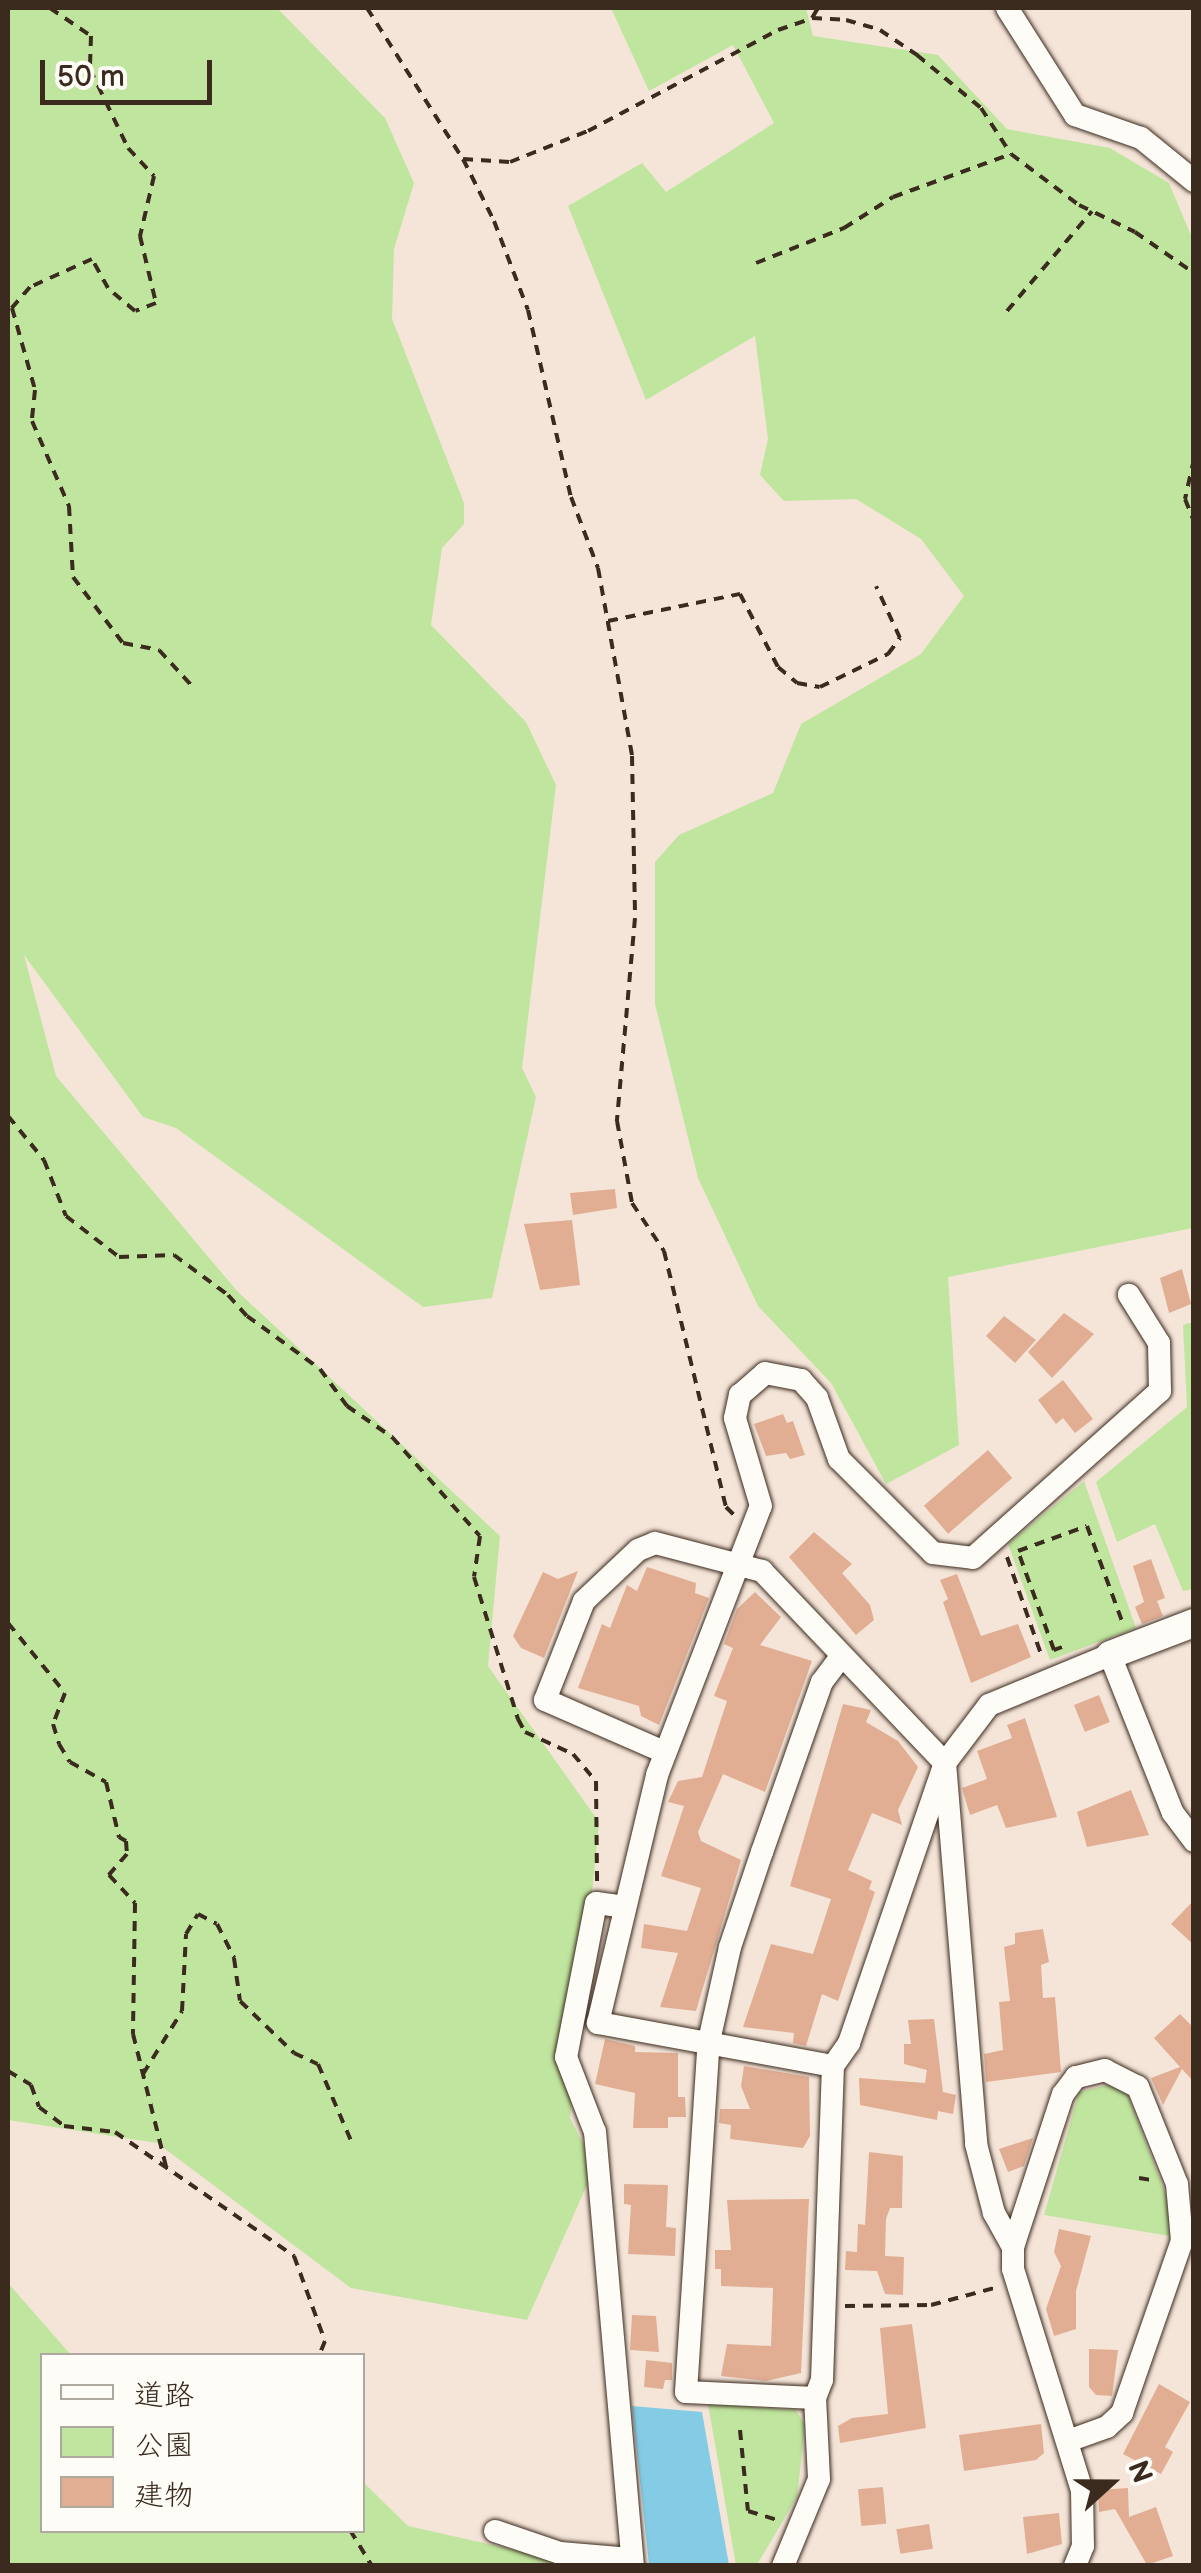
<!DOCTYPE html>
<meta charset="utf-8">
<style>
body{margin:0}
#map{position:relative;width:1201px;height:2573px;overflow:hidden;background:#f5e5d9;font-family:"Balsamiq Sans","Klee One",sans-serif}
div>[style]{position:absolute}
.green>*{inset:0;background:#c0e59f}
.water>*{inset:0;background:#84cce5}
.building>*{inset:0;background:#e1ae94;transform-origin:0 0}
.path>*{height:4px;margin-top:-2px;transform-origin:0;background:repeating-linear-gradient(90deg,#3b2a1e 0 10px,transparent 0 18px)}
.roads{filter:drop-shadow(0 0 2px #3b2a1e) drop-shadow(0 0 2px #3b2a1e)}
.minor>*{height:22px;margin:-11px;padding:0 11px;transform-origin:11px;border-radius:11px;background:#fdfcf7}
.tertiary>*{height:28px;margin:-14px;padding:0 14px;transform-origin:14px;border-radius:14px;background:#fdfcf7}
span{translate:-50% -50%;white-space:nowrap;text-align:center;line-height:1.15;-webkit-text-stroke:8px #fdfcf7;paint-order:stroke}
.frame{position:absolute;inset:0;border:10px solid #3b2a1e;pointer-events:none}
.legend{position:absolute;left:40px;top:2353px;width:325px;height:180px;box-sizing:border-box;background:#fdfcf7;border:2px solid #afa8a0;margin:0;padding:12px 18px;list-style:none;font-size:30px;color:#3b2a1e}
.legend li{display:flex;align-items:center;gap:20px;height:50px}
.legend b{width:50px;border:2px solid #afa8a0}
.north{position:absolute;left:1061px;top:2433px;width:100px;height:100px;-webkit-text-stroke:8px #fdfcf7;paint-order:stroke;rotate:69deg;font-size:28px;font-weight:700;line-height:40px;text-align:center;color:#3b2a1e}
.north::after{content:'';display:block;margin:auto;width:35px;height:45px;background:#3b2a1e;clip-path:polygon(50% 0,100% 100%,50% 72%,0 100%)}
.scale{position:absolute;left:40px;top:60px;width:172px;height:45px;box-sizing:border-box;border:5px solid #3b2a1e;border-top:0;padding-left:12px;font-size:30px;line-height:35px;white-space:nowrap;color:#3b2a1e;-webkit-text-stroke:8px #fdfcf7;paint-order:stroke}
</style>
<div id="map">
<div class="green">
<i style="clip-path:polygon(8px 8px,277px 8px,385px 118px,414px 183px,394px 249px,392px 319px,464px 503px,464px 524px,442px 548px,431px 625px,526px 722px,556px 785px,522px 1068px,536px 1097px,492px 1298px,423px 1307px,176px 1128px,143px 1117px,24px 955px,56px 1076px,237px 1291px,500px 1536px,488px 1666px,599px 1822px,570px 2118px,595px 2167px,527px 2320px,351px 2288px,157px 2143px,8px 2120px)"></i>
<i style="clip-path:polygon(611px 8px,806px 8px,813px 36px,938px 55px,1007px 129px,1110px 148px,1169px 183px,1193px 240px,1193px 1228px,948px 1277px,959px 1445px,886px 1484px,831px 1383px,758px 1306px,698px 1178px,655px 1004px,655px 862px,679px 835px,773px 793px,801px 724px,921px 654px,964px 596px,921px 539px,856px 499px,784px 501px,760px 475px,768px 439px,755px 336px,646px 400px,568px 206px,642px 163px,666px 192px,774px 123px,733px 45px,649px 91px)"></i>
<i style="clip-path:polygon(1193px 1322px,1194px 1589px,1183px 1591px,1155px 1524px,1117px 1542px,1096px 1482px,1187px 1407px,1183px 1325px)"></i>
<i style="clip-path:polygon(1084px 1481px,1136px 1628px,1050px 1660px,1008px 1544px)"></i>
<i style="clip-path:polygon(1115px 2083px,1128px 2096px,1167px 2198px,1170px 2236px,1044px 2215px,1079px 2092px)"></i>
<i style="clip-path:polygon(8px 2283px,71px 2355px,42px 2356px,42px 2530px,362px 2530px,363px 2482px,408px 2526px,582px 2565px,8px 2565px)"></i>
<i style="clip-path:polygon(708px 2404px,796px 2410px,805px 2425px,797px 2497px,757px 2565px,736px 2565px)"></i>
</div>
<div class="water">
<i style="clip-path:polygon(632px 2406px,702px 2412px,729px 2565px,649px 2565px)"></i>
</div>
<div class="building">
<i style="clip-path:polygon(615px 1189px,617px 1208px,573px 1215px,570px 1193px)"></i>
<i style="clip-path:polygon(572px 1220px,580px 1285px,540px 1290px,524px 1224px)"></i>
<i style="clip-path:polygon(1182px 1269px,1191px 1304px,1169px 1313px,1160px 1278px)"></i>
<i style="clip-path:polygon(1064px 1313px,1094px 1334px,1052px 1378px,1028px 1352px)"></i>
<i style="clip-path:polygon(1004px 1316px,1036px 1340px,1015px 1363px,986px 1336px)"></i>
<i style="clip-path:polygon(1063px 1380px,1093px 1419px,1075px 1433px,1063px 1418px,1056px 1424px,1038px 1400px)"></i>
<i style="clip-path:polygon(783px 1414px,787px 1423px,793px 1421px,805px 1455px,790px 1459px,786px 1453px,766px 1456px,754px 1424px)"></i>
<i style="left:988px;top:1450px;width:37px;height:85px;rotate:49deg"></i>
<i style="clip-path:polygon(814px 1532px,852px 1564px,842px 1573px,870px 1605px,874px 1620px,856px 1635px,789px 1557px)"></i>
<i style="clip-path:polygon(1151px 1559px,1165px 1598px,1157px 1601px,1163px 1616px,1142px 1624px,1135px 1607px,1144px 1602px,1133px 1566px)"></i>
<i style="clip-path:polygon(647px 1567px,696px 1583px,695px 1593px,709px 1598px,659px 1725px,641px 1716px,639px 1706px,578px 1688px,602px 1624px,610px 1628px,627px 1585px,637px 1591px)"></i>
<i style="clip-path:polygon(578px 1571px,544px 1658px,521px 1648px,513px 1636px,543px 1572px,558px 1579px)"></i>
<i style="clip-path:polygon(957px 1574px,981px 1636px,1018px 1624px,1031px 1657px,971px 1683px,943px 1602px,948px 1599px,940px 1580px)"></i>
<i style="clip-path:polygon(755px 1592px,781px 1617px,760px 1645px,812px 1661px,765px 1792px,723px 1774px,698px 1832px,701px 1841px,741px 1860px,696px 2011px,660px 2007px,678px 1953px,641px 1948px,644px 1924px,687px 1931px,701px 1888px,661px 1876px,684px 1806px,668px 1802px,678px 1781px,702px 1777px,727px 1701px,714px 1696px,733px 1648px,724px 1644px,737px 1609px)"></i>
<i style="left:1099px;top:1695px;width:29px;height:27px;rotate:68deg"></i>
<i style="clip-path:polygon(843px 1704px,871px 1710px,866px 1722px,898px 1741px,918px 1767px,898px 1810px,902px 1825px,872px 1813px,848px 1870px,872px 1881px,869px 1889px,875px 1892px,838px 2001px,822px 1994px,806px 2046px,793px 2043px,794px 2033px,743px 2027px,771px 1944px,813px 1954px,831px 1899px,790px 1886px)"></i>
<i style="clip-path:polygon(1025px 1718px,1057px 1817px,1006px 1828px,997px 1805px,970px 1815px,962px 1788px,987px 1779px,977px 1751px,1012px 1738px,1007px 1725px)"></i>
<i style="clip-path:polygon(1131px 1790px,1149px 1835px,1087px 1847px,1077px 1812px)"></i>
<i style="clip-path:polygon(1194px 1900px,1194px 1945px,1171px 1924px)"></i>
<i style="clip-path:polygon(1043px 1929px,1049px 1962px,1041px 1965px,1043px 1998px,1055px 1997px,1061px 2072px,986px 2082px,984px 2054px,1003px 2050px,999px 2002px,1010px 2001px,1004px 1947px,1015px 1944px,1015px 1933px)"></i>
<i style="clip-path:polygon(1180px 2014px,1194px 2028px,1194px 2082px,1182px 2069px,1163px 2105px,1151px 2078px,1180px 2067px,1154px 2038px)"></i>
<i style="clip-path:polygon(934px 2019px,943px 2092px,956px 2095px,953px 2114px,938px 2111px,937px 2120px,860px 2105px,859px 2078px,925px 2083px,927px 2070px,904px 2064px,904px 2044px,911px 2044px,908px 2020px)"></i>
<i style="clip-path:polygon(605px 2039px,635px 2046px,635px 2052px,678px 2053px,678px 2097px,685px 2097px,686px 2117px,668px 2117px,668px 2128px,633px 2128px,635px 2093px,595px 2084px)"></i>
<i style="clip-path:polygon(744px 2066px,809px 2077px,810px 2136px,803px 2148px,730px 2139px,731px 2125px,719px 2123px,720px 2109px,750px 2109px,741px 2086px)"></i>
<i style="clip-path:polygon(1033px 2138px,1024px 2166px,1008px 2172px,999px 2149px)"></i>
<i style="clip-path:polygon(869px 2152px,903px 2156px,902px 2208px,890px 2208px,886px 2219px,885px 2256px,904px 2257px,903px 2295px,885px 2294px,877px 2271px,845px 2270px,846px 2251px,857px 2252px,858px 2224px,865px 2225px)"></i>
<i style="clip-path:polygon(624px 2184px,668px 2185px,666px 2227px,676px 2228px,675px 2256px,628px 2254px,631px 2205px,624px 2204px)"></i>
<i style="clip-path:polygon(809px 2199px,801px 2373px,766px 2381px,721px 2376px,727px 2344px,771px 2346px,773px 2288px,721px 2286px,721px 2269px,715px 2269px,715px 2250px,731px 2250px,727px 2200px)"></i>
<i style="clip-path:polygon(1059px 2229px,1091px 2236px,1076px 2291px,1076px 2329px,1054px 2336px,1046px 2309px,1061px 2266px,1054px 2252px)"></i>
<i style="clip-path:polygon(632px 2315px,656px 2316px,659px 2352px,630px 2350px)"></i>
<i style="clip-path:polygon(912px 2324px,926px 2428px,840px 2443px,838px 2426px,852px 2418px,888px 2414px,880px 2328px)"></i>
<i style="clip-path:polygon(1089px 2349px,1118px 2350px,1112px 2396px,1096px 2395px,1089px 2387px)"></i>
<i style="clip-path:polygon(646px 2360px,672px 2363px,672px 2380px,665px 2380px,663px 2389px,644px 2387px)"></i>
<i style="clip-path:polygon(1159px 2384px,1190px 2402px,1165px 2447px,1173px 2452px,1161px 2474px,1123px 2454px)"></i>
<i style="clip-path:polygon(1041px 2424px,1044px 2453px,1036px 2460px,964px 2471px,959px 2435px)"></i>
<i style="left:883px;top:2487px;width:37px;height:25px;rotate:85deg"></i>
<i style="clip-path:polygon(1128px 2488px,1129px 2517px,1156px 2507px,1173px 2556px,1147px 2565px,1115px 2509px,1099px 2512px,1098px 2490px)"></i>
<i style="clip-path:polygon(1059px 2513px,1062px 2544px,1027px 2554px,1023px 2517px)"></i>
<i style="left:929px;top:2524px;width:25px;height:33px;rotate:81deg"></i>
</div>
<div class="path">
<i style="left:50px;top:8px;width:50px;rotate:34.3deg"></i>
<i style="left:91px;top:36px;width:33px;rotate:92deg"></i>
<i style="left:90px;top:69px;width:88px;rotate:64.3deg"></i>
<i style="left:128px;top:148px;width:38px;rotate:47deg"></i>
<i style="left:154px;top:176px;width:62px;rotate:103.1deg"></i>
<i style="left:140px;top:236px;width:69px;rotate:76.6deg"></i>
<i style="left:156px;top:303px;width:22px;rotate:159deg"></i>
<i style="left:135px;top:311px;width:35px;rotate:-140deg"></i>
<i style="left:108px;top:288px;width:33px;rotate:-119deg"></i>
<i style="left:92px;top:259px;width:68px;rotate:155.7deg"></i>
<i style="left:30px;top:287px;width:28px;rotate:131deg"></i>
<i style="left:12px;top:308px;width:85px;rotate:74.3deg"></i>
<i style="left:35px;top:390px;width:31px;rotate:96deg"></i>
<i style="left:32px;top:421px;width:93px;rotate:66.5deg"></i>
<i style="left:69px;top:506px;width:71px;rotate:86.8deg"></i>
<i style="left:73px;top:577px;width:83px;rotate:52.9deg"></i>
<i style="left:123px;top:643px;width:37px;rotate:11deg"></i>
<i style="left:159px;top:650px;width:52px;rotate:47.4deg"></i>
<i style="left:367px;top:8px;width:179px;rotate:57.6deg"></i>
<i style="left:463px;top:159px;width:69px;rotate:63.4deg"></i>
<i style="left:494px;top:221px;width:95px;rotate:69.1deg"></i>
<i style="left:528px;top:310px;width:192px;rotate:77.1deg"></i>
<i style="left:571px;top:497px;width:76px;rotate:69.2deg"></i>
<i style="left:598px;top:568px;width:191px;rotate:79.7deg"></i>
<i style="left:632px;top:756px;width:162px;rotate:88.9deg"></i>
<i style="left:635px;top:918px;width:204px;rotate:95.1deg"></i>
<i style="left:617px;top:1121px;width:83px;rotate:79.6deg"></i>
<i style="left:632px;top:1203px;width:58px;rotate:56.3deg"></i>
<i style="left:664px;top:1251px;width:263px;rotate:76.4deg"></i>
<i style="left:726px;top:1507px;width:11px;rotate:45deg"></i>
<i style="left:812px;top:18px;width:12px;rotate:-59deg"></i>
<i style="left:463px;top:159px;width:47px;rotate:3.7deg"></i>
<i style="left:510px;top:162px;width:84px;rotate:-21.7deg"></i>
<i style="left:588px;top:131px;width:215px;rotate:-28deg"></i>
<i style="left:778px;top:30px;width:36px;rotate:-19deg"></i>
<i style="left:812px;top:18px;width:34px;rotate:3deg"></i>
<i style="left:846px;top:20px;width:35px;rotate:16deg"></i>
<i style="left:880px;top:30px;width:45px;rotate:34deg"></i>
<i style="left:917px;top:55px;width:83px;rotate:39.6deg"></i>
<i style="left:981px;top:108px;width:55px;rotate:56.9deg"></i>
<i style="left:1011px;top:154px;width:85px;rotate:36.9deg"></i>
<i style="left:1079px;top:205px;width:62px;rotate:25.7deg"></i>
<i style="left:1135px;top:232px;width:72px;rotate:34.8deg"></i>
<i style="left:756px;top:263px;width:95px;rotate:-21.7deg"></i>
<i style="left:844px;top:228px;width:58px;rotate:-32.3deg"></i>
<i style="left:893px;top:197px;width:126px;rotate:-20deg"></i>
<i style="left:1007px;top:311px;width:131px;rotate:-49.6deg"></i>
<i style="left:1194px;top:459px;width:41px;rotate:102.7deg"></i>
<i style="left:1185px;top:499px;width:24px;rotate:68deg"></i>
<i style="left:608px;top:621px;width:135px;rotate:-11.6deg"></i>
<i style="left:740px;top:594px;width:82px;rotate:62.5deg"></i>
<i style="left:778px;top:667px;width:25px;rotate:40deg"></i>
<i style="left:797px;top:683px;width:23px;rotate:10deg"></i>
<i style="left:820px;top:687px;width:76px;rotate:-25.9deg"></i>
<i style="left:888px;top:654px;width:20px;rotate:-53deg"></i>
<i style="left:900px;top:638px;width:57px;rotate:-114.8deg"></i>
<i style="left:8px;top:1116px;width:57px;rotate:50.7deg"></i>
<i style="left:44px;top:1160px;width:60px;rotate:68.6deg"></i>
<i style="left:66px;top:1216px;width:67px;rotate:37.7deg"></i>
<i style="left:119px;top:1257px;width:55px;rotate:-2.1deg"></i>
<i style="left:174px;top:1255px;width:67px;rotate:36.5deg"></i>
<i style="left:228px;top:1295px;width:28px;rotate:48deg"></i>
<i style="left:247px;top:1316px;width:90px;rotate:36deg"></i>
<i style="left:320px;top:1369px;width:46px;rotate:53.9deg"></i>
<i style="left:347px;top:1406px;width:55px;rotate:34.6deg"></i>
<i style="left:392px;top:1437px;width:132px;rotate:48.4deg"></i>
<i style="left:480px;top:1536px;width:41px;rotate:98.3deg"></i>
<i style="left:474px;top:1577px;width:149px;rotate:72.8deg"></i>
<i style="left:518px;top:1719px;width:15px;rotate:62deg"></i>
<i style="left:525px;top:1732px;width:53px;rotate:24.6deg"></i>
<i style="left:573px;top:1754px;width:35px;rotate:50deg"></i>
<i style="left:596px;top:1781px;width:102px;rotate:89.4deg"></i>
<i style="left:1007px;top:1557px;width:106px;rotate:70.7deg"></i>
<i style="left:8px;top:1623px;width:90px;rotate:50.8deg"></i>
<i style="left:65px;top:1693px;width:33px;rotate:111deg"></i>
<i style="left:53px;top:1724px;width:21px;rotate:73deg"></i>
<i style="left:59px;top:1744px;width:21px;rotate:59deg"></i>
<i style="left:70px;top:1762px;width:41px;rotate:29.1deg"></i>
<i style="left:106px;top:1782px;width:57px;rotate:76.7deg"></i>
<i style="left:119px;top:1837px;width:8px;rotate:30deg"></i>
<i style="left:126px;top:1841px;width:13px;rotate:86deg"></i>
<i style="left:127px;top:1854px;width:28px;rotate:131deg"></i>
<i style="left:109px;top:1875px;width:38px;rotate:47deg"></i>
<i style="left:135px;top:1903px;width:131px;rotate:90.9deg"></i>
<i style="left:133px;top:2034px;width:144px;rotate:76deg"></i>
<i style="left:1062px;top:1647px;width:9px;rotate:159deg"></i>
<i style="left:1054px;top:1650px;width:105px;rotate:-110deg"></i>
<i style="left:1018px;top:1551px;width:73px;rotate:-19.9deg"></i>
<i style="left:1087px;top:1526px;width:104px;rotate:69.8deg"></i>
<i style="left:8px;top:2071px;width:27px;rotate:31deg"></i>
<i style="left:31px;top:2085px;width:23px;rotate:70deg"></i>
<i style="left:39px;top:2107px;width:31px;rotate:37deg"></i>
<i style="left:64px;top:2126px;width:51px;rotate:6.7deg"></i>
<i style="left:115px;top:2132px;width:218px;rotate:34.7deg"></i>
<i style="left:294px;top:2256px;width:90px;rotate:70deg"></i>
<i style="left:325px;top:2341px;width:16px;rotate:112deg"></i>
<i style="left:143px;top:2074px;width:74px;rotate:-58.2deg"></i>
<i style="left:182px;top:2011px;width:77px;rotate:-87deg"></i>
<i style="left:186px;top:1934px;width:23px;rotate:-59deg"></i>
<i style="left:198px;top:1914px;width:21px;rotate:28deg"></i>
<i style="left:217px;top:1924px;width:38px;rotate:63deg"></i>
<i style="left:234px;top:1958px;width:43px;rotate:82.1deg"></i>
<i style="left:240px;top:2001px;width:75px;rotate:43.9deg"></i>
<i style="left:294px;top:2053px;width:26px;rotate:25deg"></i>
<i style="left:318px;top:2064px;width:86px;rotate:66.7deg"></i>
<i style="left:1139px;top:2178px;width:12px;rotate:9deg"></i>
<i style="left:845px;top:2306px;width:86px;rotate:-0.7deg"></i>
<i style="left:931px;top:2305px;width:69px;rotate:-15deg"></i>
<i style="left:740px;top:2430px;width:81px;rotate:84.4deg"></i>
<i style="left:748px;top:2511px;width:31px;rotate:17deg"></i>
<i style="left:350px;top:2530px;width:42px;rotate:58.6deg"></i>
</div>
<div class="roads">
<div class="minor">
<i style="left:1007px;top:8px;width:127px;rotate:57.6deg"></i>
<i style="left:1075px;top:115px;width:70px;rotate:19.2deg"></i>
<i style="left:1141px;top:138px;width:68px;rotate:39.1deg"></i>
<i style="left:664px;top:1752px;width:130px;rotate:-156.4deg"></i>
<i style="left:545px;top:1700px;width:106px;rotate:-68.5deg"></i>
<i style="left:584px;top:1601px;width:74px;rotate:-43.4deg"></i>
<i style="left:638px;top:1550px;width:18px;rotate:-22deg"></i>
<i style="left:655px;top:1543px;width:111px;rotate:14.7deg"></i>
<i style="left:762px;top:1571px;width:265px;rotate:46.4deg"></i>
<i style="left:945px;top:1763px;width:382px;rotate:85.3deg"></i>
<i style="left:976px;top:2144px;width:71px;rotate:75.4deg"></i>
<i style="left:994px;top:2213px;width:39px;rotate:61deg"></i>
<i style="left:625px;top:1907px;width:29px;rotate:-172deg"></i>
<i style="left:596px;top:1903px;width:157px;rotate:101deg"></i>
<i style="left:566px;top:2057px;width:80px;rotate:68.9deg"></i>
<i style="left:595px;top:2132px;width:436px;rotate:85deg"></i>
<i style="left:833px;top:2066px;width:239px;rotate:-169.6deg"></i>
<i style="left:598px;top:2023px;width:255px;rotate:-76.6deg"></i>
<i style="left:657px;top:1775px;width:288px;rotate:-68.9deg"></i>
<i style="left:761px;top:1506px;width:92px;rotate:-106.5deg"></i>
<i style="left:735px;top:1418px;width:24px;rotate:-78deg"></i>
<i style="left:740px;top:1395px;width:33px;rotate:-41deg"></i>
<i style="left:765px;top:1373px;width:37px;rotate:11deg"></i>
<i style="left:801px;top:1380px;width:24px;rotate:48deg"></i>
<i style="left:817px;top:1398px;width:65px;rotate:70.2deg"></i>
<i style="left:839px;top:1459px;width:133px;rotate:45deg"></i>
<i style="left:933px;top:1553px;width:40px;rotate:7.1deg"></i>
<i style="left:973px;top:1558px;width:251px;rotate:-41.8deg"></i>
<i style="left:1160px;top:1391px;width:48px;rotate:-91.2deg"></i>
<i style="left:1159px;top:1343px;width:57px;rotate:-122deg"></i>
<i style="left:815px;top:2398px;width:129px;rotate:-177.3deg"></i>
<i style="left:686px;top:2392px;width:352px;rotate:-86.3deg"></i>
<i style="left:709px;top:2041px;width:96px;rotate:-77.4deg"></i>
<i style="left:730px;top:1947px;width:100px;rotate:-71.4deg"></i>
<i style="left:762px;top:1852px;width:180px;rotate:-70.6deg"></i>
<i style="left:822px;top:1682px;width:31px;rotate:-53deg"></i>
<i style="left:1068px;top:2441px;width:41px;rotate:-19.7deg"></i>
<i style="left:1107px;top:2427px;width:21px;rotate:-43deg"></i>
<i style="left:1122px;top:2413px;width:182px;rotate:-70.8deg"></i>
<i style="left:1182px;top:2241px;width:57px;rotate:-95deg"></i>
<i style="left:1177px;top:2184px;width:105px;rotate:-111.9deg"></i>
<i style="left:1138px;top:2087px;width:37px;rotate:-153deg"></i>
<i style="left:1105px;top:2070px;width:30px;rotate:166deg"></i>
<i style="left:1076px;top:2077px;width:21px;rotate:127deg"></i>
<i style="left:1063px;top:2094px;width:161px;rotate:108.1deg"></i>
<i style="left:1013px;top:2247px;width:22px;rotate:90deg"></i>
<i style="left:1013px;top:2269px;width:232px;rotate:72.7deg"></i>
<i style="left:1082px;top:2491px;width:55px;rotate:89deg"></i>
<i style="left:1083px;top:2546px;width:22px;rotate:112deg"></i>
<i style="left:495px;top:2531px;width:69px;rotate:18.7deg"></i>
<i style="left:560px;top:2553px;width:71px;rotate:4.8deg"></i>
<i style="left:783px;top:2566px;width:94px;rotate:-67.5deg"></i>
<i style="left:819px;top:2479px;width:81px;rotate:-92.8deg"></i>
<i style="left:815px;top:2398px;width:19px;rotate:-69deg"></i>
<i style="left:822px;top:2380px;width:314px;rotate:-88deg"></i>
<i style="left:833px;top:2066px;width:28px;rotate:-55deg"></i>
<i style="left:849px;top:2043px;width:296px;rotate:-71.1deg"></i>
<i style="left:945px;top:1763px;width:73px;rotate:-52.8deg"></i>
<i style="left:989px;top:1705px;width:131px;rotate:-22.5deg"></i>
<i style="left:1110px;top:1655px;width:170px;rotate:68.3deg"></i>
<i style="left:1173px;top:1813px;width:35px;rotate:53deg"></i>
</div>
<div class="tertiary">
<i style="left:1110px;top:1655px;width:90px;rotate:-20.9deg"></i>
</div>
</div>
<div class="frame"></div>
<ul class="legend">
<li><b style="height:12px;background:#fdfcf7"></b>道路</li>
<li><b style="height:28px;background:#c0e59f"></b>公園</li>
<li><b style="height:28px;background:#e1ae94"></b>建物</li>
</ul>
<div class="north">N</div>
<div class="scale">50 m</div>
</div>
